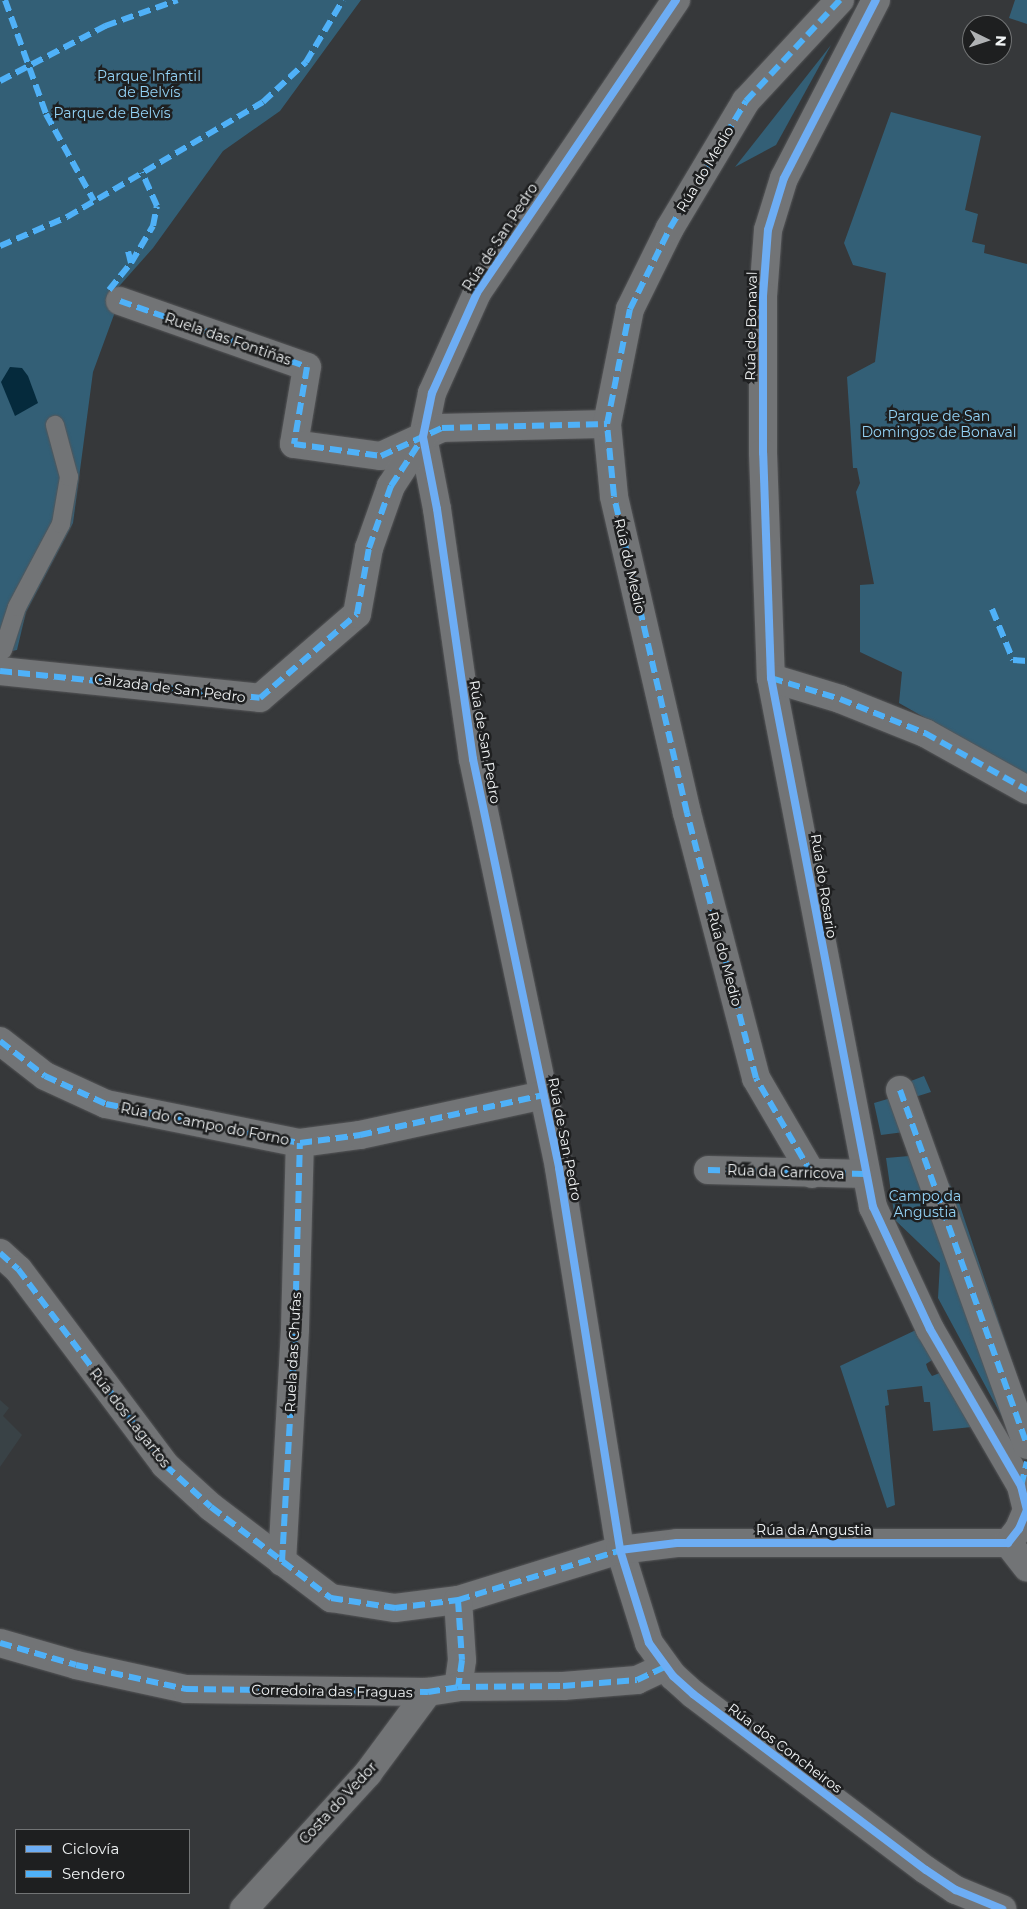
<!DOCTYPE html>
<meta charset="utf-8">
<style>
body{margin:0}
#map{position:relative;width:1027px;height:1909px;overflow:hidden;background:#36383a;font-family:Montserrat,sans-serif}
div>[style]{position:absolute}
.built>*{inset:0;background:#394246}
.green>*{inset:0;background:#335f76}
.water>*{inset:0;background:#052a3c}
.roads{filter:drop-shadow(0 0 1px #555658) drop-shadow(0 0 1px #555658)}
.lane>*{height:18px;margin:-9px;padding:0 9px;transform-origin:9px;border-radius:9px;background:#727476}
.street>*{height:28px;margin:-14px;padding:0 14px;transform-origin:14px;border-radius:14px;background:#727476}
.quiet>*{height:6px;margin-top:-3px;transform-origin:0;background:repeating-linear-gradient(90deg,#4fb1f8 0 12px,transparent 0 18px)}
.cycleway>*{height:8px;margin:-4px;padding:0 4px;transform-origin:4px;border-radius:4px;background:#6dadf4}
span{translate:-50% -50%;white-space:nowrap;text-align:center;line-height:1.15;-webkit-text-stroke:5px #1e1f20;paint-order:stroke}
.park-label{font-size:14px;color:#94d3f6}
.street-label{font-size:14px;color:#f1f4f5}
.legend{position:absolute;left:15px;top:1829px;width:175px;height:65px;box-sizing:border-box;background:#1e1f20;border:1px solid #727475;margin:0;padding:6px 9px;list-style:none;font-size:15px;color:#f1f4f5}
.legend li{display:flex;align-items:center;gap:10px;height:25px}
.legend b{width:25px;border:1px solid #727475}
.north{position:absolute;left:962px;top:15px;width:50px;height:50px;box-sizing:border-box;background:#1e1f20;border:1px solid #727475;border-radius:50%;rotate:94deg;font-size:14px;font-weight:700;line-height:20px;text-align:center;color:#f1f4f5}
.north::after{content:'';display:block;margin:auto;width:18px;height:22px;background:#b0b2b4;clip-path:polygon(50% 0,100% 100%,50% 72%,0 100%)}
</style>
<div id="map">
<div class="built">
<i style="clip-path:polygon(0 1400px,9px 1408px,3px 1416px,22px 1435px,0 1467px)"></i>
</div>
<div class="green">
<i style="clip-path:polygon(0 0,361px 0,280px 111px,223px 151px,153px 248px,114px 292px,115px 312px,93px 372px,73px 523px,26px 612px,17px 650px,12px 651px,0 650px)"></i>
<i style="clip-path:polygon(1015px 0,1027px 0,1027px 24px,1009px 18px)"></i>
<i style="clip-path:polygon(831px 45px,776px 145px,735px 167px)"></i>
<i style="clip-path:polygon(891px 112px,981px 136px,965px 210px,978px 214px,972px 242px,985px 245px,984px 253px,1027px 264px,1027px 776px,899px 703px,902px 672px,860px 652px,860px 585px,874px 584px,856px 492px,860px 483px,857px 468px,853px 468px,847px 377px,875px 362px,886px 273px,853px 265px,844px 243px)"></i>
<i style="clip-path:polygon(924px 1076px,931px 1092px,915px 1097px,941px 1172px,956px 1194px,1027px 1406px,1021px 1452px,938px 1298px,940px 1263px,895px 1220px,886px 1158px,909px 1156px,909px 1151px,904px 1132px,881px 1135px,874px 1103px,908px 1093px,903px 1084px)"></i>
<i style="clip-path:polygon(918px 1329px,937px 1357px,926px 1364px,928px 1370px,932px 1376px,945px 1371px,972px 1427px,933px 1431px,930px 1402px,924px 1402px,922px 1386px,887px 1390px,889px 1405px,885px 1406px,895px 1505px,887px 1508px,840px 1366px)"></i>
</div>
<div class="water">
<i style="clip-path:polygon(10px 367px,22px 368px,28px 376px,38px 403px,15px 416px,1px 382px)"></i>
</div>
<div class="roads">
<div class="lane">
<i style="left:3px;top:650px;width:45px;rotate:-72deg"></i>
<i style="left:17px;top:607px;width:94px;rotate:-62.1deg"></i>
<i style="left:61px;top:524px;width:48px;rotate:-80.3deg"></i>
<i style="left:69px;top:477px;width:54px;rotate:-105.1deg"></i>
</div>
<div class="street">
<i style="left:676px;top:0;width:354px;rotate:124.2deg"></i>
<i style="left:477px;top:293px;width:110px;rotate:114.2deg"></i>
<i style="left:432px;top:393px;width:45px;rotate:101.6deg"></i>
<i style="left:423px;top:437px;width:73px;rotate:79deg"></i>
<i style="left:437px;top:509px;width:253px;rotate:81.8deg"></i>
<i style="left:473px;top:759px;width:418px;rotate:78.1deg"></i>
<i style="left:559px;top:1168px;width:387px;rotate:80.9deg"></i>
<i style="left:620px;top:1550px;width:97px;rotate:72.7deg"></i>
<i style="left:649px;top:1643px;width:41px;rotate:54deg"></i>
<i style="left:673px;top:1676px;width:27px;rotate:42deg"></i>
<i style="left:693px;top:1694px;width:292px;rotate:37.1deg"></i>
<i style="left:926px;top:1870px;width:36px;rotate:34deg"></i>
<i style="left:956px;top:1890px;width:50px;rotate:22.4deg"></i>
<i style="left:876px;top:0;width:200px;rotate:117.3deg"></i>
<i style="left:784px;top:178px;width:54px;rotate:107.1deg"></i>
<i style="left:768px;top:230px;width:66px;rotate:94.3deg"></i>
<i style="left:763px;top:296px;width:157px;rotate:90deg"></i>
<i style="left:763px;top:453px;width:225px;rotate:88deg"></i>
<i style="left:771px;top:678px;width:539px;rotate:79.09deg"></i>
<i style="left:873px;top:1207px;width:135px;rotate:65deg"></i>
<i style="left:930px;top:1329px;width:181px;rotate:59.9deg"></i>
<i style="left:1021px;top:1486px;width:25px;rotate:76deg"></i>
<i style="left:1027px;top:1510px;width:21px;rotate:113deg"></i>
<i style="left:1019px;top:1529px;width:18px;rotate:128deg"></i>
<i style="left:120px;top:301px;width:198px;rotate:19.4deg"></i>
<i style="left:307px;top:367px;width:78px;rotate:99.6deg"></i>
<i style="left:294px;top:444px;width:88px;rotate:7.9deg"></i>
<i style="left:381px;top:456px;width:67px;rotate:-24.7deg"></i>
<i style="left:442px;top:428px;width:165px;rotate:-1.4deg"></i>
<i style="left:0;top:671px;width:261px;rotate:5.9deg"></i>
<i style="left:260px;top:698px;width:128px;rotate:-40.9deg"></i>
<i style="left:357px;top:614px;width:67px;rotate:-79.7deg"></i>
<i style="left:369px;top:548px;width:66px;rotate:-70.5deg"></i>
<i style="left:391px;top:486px;width:59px;rotate:-56.9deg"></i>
<i style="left:771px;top:678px;width:72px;rotate:16.9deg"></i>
<i style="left:840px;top:699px;width:92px;rotate:21.8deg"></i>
<i style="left:925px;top:733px;width:117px;rotate:29.2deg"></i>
<i style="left:0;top:1041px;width:57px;rotate:37.9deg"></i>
<i style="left:45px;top:1076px;width:67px;rotate:24.7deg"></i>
<i style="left:106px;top:1104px;width:198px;rotate:11.4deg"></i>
<i style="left:300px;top:1143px;width:61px;rotate:-7.6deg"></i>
<i style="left:360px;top:1135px;width:188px;rotate:-12.3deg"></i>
<i style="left:900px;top:1090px;width:377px;rotate:70.3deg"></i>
<i style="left:708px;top:1170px;width:157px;rotate:1.5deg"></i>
<i style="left:812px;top:1174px;width:111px;rotate:-120.3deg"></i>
<i style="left:756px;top:1078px;width:274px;rotate:-104.6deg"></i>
<i style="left:687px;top:813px;width:325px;rotate:-103deg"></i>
<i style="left:614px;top:496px;width:72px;rotate:-95.6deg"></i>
<i style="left:607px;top:424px;width:117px;rotate:-78.7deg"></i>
<i style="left:630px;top:309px;width:90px;rotate:-63.7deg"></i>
<i style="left:670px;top:228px;width:148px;rotate:-59.1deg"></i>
<i style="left:746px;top:101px;width:138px;rotate:-47.1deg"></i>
<i style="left:0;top:1253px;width:24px;rotate:42deg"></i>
<i style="left:18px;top:1269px;width:245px;rotate:53.1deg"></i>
<i style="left:165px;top:1465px;width:62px;rotate:42.4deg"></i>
<i style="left:211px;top:1507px;width:151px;rotate:37.2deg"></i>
<i style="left:331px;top:1598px;width:65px;rotate:8.9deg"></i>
<i style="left:395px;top:1608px;width:64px;rotate:-7.2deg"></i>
<i style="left:458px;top:1600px;width:170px;rotate:-17.2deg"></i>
<i style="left:620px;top:1550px;width:57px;rotate:-7deg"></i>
<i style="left:677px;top:1543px;width:331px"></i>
<i style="left:1008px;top:1543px;width:31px;rotate:52deg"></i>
<i style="left:282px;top:1562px;width:233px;rotate:-86.8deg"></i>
<i style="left:295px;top:1329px;width:186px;rotate:-88.5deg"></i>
<i style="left:458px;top:1600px;width:60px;rotate:86.2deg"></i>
<i style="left:462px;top:1660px;width:27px;rotate:98deg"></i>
<i style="left:0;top:1643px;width:79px;rotate:16.1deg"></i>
<i style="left:76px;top:1665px;width:113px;rotate:12.3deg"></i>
<i style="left:186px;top:1689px;width:242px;rotate:0.7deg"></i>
<i style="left:428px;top:1692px;width:30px;rotate:-9deg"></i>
<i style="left:458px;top:1687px;width:105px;rotate:-0.5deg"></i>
<i style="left:563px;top:1686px;width:74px;rotate:-4.6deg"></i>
<i style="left:637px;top:1680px;width:31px;rotate:-25deg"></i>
<i style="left:244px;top:1909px;width:184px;rotate:-47.6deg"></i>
<i style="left:368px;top:1773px;width:101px;rotate:-53.5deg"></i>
</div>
</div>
<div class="quiet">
<i style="left:5px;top:0;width:121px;rotate:70.2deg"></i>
<i style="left:46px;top:114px;width:99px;rotate:61.1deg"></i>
<i style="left:0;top:81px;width:119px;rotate:-27.6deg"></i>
<i style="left:105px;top:26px;width:77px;rotate:-19.6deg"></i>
<i style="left:0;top:246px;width:73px;rotate:-23.4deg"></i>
<i style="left:67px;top:217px;width:227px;rotate:-30.4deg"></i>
<i style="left:263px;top:102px;width:59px;rotate:-42.9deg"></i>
<i style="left:306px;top:62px;width:72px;rotate:-59.2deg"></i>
<i style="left:131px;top:263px;width:43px;rotate:-59.3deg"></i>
<i style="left:153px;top:226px;width:20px;rotate:-79deg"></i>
<i style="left:157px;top:206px;width:37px;rotate:-114deg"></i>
<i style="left:109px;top:290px;width:35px;rotate:-51deg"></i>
<i style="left:131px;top:263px;width:12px;rotate:-104deg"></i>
<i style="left:120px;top:301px;width:198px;rotate:19.4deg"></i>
<i style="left:307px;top:367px;width:78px;rotate:99.6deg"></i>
<i style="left:294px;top:444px;width:88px;rotate:7.9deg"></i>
<i style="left:381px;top:456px;width:67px;rotate:-24.7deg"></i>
<i style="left:442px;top:428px;width:165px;rotate:-1.4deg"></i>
<i style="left:992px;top:609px;width:55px;rotate:67.6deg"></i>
<i style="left:1013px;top:660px;width:14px;rotate:4deg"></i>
<i style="left:0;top:671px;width:261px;rotate:5.9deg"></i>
<i style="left:260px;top:698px;width:128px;rotate:-40.9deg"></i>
<i style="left:357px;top:614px;width:67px;rotate:-79.7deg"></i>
<i style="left:369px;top:548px;width:66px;rotate:-70.5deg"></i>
<i style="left:391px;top:486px;width:56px;rotate:-56.6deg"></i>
<i style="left:771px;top:678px;width:72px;rotate:16.9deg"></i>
<i style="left:840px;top:699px;width:92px;rotate:21.8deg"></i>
<i style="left:925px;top:733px;width:117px;rotate:29.2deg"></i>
<i style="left:0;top:1041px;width:57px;rotate:37.9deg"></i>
<i style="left:45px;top:1076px;width:67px;rotate:24.7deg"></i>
<i style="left:106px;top:1104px;width:198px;rotate:11.4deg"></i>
<i style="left:300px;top:1143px;width:61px;rotate:-7.6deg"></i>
<i style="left:360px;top:1135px;width:188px;rotate:-12.3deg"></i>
<i style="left:900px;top:1090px;width:377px;rotate:70.3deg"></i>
<i style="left:708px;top:1170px;width:157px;rotate:1.5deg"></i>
<i style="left:812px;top:1174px;width:111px;rotate:-120.3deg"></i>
<i style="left:756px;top:1078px;width:274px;rotate:-104.6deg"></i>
<i style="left:687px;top:813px;width:325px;rotate:-103deg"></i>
<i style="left:614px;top:496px;width:72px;rotate:-95.6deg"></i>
<i style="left:607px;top:424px;width:117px;rotate:-78.7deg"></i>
<i style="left:630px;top:309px;width:90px;rotate:-63.7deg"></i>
<i style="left:670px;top:228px;width:148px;rotate:-59.1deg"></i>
<i style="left:746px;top:101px;width:138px;rotate:-47.1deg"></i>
<i style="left:0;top:1253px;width:24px;rotate:42deg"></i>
<i style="left:18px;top:1269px;width:245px;rotate:53.1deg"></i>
<i style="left:165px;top:1465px;width:62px;rotate:42.4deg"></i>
<i style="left:211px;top:1507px;width:151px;rotate:37.2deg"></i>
<i style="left:331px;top:1598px;width:65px;rotate:8.9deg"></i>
<i style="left:395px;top:1608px;width:64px;rotate:-7.2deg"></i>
<i style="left:458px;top:1600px;width:175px;rotate:-17deg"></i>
<i style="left:1021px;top:1486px;width:25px;rotate:-76deg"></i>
<i style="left:282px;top:1562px;width:233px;rotate:-86.8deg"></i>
<i style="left:295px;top:1329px;width:186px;rotate:-88.5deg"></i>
<i style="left:458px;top:1600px;width:60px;rotate:86.2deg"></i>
<i style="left:462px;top:1660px;width:27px;rotate:98deg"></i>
<i style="left:0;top:1643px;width:79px;rotate:16.1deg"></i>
<i style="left:76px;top:1665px;width:113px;rotate:12.3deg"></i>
<i style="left:186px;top:1689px;width:242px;rotate:0.7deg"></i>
<i style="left:428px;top:1692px;width:30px;rotate:-9deg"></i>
<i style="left:458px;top:1687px;width:105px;rotate:-0.5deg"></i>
<i style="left:563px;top:1686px;width:74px;rotate:-4.6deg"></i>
<i style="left:637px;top:1680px;width:31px;rotate:-25deg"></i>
</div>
<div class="cycleway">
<i style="left:676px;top:0;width:354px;rotate:124.2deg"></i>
<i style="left:477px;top:293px;width:110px;rotate:114.2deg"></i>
<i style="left:432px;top:393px;width:45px;rotate:101.6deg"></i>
<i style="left:423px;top:437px;width:73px;rotate:79deg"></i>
<i style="left:437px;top:509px;width:253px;rotate:81.8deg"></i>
<i style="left:473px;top:759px;width:418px;rotate:78.1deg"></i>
<i style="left:559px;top:1168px;width:387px;rotate:80.9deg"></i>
<i style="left:620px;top:1550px;width:97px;rotate:72.7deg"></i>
<i style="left:649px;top:1643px;width:41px;rotate:54deg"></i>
<i style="left:673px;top:1676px;width:27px;rotate:42deg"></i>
<i style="left:693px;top:1694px;width:292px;rotate:37.1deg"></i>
<i style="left:926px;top:1870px;width:36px;rotate:34deg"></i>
<i style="left:956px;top:1890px;width:50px;rotate:22.4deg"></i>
<i style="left:620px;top:1550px;width:57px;rotate:-7deg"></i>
<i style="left:677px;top:1543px;width:331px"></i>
<i style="left:1008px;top:1543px;width:18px;rotate:-52deg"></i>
<i style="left:1019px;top:1529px;width:21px;rotate:-67deg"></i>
<i style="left:1027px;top:1510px;width:25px;rotate:-104deg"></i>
<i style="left:1021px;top:1486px;width:181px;rotate:-120.1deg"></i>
<i style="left:930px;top:1329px;width:135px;rotate:-115deg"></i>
<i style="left:873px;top:1207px;width:539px;rotate:-100.91deg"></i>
<i style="left:771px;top:678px;width:225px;rotate:-92deg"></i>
<i style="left:763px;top:453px;width:157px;rotate:-90deg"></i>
<i style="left:763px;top:296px;width:66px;rotate:-85.7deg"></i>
<i style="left:768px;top:230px;width:54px;rotate:-72.9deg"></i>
<i style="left:784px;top:178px;width:200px;rotate:-62.7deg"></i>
</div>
<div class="park-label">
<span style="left:149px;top:84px">Parque Infantil<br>de Belvís</span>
<span style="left:112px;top:113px">Parque de Belvís</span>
<span style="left:939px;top:424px">Parque de San<br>Domingos de Bonaval</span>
<span style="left:925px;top:1204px">Campo da<br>Angustia</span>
</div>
<div class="street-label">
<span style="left:705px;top:169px;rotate:-59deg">Rúa do Medio</span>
<span style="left:500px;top:237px;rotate:-57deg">Rúa de San Pedro</span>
<span style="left:751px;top:326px;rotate:-89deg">Rúa de Bonaval</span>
<span style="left:228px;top:339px;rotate:19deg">Ruela das Fontiñas</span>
<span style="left:630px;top:566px;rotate:77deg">Rúa do Medio</span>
<span style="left:170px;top:688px;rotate:7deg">Calzada de San Pedro</span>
<span style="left:485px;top:742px;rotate:80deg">Rúa de San Pedro</span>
<span style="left:824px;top:886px;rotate:81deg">Rúa do Rosario</span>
<span style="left:725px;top:959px;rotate:75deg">Rúa do Medio</span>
<span style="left:205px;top:1124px;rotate:11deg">Rúa do Campo do Forno</span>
<span style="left:565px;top:1139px;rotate:79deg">Rúa de San Pedro</span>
<span style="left:786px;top:1172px;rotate:2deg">Rúa da Carricova</span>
<span style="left:293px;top:1352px;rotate:-87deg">Ruela das Chufas</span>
<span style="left:130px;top:1418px;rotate:52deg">Rúa dos Lagartos</span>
<span style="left:814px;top:1530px">Rúa da Angustia</span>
<span style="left:332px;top:1691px;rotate:1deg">Corredoira das Fraguas</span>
<span style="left:785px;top:1748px;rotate:37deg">Rúa dos Concheiros</span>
<span style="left:338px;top:1803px;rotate:-47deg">Costa do Vedor</span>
</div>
<ul class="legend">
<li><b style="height:6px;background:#6dadf4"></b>Ciclovía</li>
<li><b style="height:6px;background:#4fb1f8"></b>Sendero</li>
</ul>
<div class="north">N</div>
</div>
